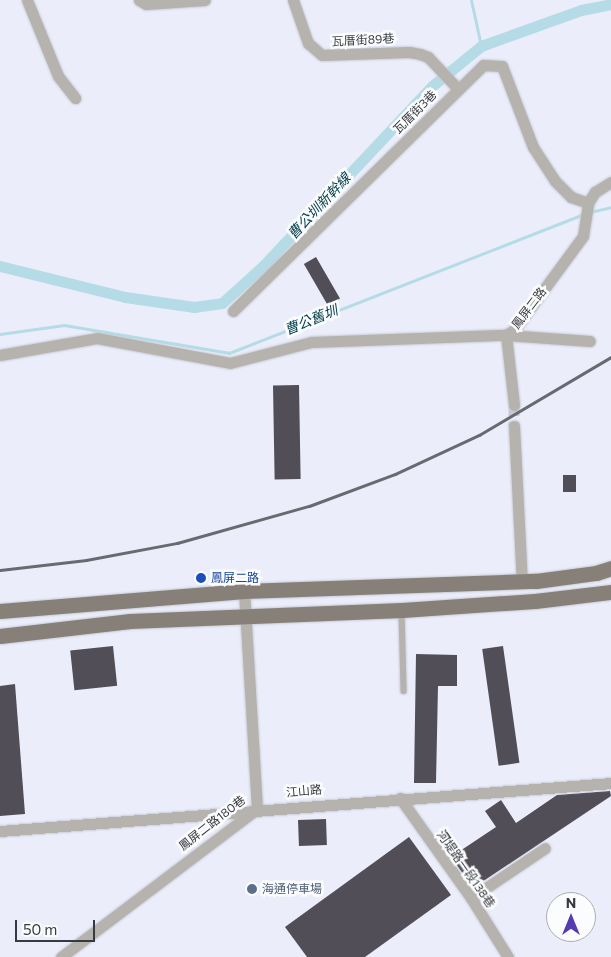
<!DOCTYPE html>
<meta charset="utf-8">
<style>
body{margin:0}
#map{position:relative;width:611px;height:957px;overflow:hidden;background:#ebeefa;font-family:Commissioner,"Noto Sans TC",sans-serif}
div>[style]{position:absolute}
.stream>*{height:3px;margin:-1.5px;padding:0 1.5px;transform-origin:1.5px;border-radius:1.5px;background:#b5dce6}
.canal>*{height:11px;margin:-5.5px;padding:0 5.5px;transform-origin:5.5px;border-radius:5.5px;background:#b5dce6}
.building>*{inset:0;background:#524e58;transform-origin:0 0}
.street-tunnel>*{height:11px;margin-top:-5.5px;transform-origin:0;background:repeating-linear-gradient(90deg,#c7cad5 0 11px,transparent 0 16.5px)}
.roads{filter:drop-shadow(0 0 1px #c7cad5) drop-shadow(0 0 1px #c7cad5)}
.lane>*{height:5.5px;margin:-2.75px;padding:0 2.75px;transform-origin:2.75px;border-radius:2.75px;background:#b6b3ae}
.street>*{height:11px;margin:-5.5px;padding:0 5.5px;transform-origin:5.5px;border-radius:5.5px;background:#b6b3ae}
.primary>*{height:15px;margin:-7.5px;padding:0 7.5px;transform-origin:7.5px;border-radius:7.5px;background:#868078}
.rail>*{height:3px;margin:-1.5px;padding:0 1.5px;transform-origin:1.5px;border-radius:1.5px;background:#696a71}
.dots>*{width:14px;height:14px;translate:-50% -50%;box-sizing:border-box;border:2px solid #fbfcfe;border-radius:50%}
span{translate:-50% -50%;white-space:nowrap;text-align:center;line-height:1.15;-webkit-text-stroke:5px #fbfcfe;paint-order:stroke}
.street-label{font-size:12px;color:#393a3f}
.transit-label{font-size:12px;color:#164399}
.left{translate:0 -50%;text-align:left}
.service-label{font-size:12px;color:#4e5e75}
.water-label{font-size:14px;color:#08424e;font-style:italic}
.north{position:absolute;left:546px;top:892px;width:50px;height:50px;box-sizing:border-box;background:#fbfcfe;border:1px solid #adaeb2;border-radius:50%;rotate:0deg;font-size:14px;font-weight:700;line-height:20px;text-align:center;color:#393a3f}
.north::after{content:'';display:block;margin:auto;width:18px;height:22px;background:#553ab2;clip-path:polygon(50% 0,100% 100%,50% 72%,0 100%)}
.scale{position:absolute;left:15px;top:920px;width:80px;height:22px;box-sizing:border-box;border:2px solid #393a3f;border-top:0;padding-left:6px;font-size:15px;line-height:18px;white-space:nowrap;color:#393a3f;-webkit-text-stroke:4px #fbfcfe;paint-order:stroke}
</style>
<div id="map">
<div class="stream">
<i style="left:471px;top:0;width:47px;rotate:77.7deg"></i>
<i style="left:590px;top:212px;width:22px;rotate:-13deg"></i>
<i style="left:0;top:334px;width:65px;rotate:-8deg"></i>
<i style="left:64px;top:325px;width:167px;rotate:9.6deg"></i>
<i style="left:229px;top:353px;width:381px;rotate:-21.4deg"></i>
</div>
<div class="canal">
<i style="left:0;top:266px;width:129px;rotate:13.9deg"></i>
<i style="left:125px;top:297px;width:70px;rotate:8.2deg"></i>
<i style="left:194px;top:307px;width:28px;rotate:-8deg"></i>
<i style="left:222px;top:303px;width:55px;rotate:-42.1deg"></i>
<i style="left:263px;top:266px;width:247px;rotate:-46.8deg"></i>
<i style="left:432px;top:86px;width:63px;rotate:-39.2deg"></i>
<i style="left:481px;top:46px;width:106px;rotate:-19.8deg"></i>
<i style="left:581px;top:10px;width:31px;rotate:-11deg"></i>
</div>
<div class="building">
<i style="left:316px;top:257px;width:48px;height:14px;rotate:60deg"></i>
<i style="left:299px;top:385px;width:94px;height:26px;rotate:89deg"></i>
<i style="left:563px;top:475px;width:13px;height:17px"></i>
<i style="left:113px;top:646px;width:40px;height:43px;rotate:84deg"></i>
<i style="left:503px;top:646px;width:118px;height:21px;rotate:82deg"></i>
<i style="clip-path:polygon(416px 654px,457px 655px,457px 686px,438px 686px,436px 783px,414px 783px)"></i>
<i style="clip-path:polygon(15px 684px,25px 814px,0 816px,0 686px)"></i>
<i style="clip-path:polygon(610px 791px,611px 796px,473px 888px,451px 857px,496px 827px,485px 811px,501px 800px,516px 823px,557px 795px)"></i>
<i style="left:326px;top:819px;width:26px;height:28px;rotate:88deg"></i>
<i style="clip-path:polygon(409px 837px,451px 895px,365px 957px,307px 957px,285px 927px)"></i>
</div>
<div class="street-tunnel">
<i style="left:514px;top:405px;width:21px;rotate:90deg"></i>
</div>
<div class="roads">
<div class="lane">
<i style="left:402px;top:612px;width:79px;rotate:88.5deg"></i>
</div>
<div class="street">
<i style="left:27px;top:0;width:82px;rotate:67.8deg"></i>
<i style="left:58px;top:76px;width:28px;rotate:52deg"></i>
<i style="left:139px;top:0;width:8px;rotate:30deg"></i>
<i style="left:146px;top:4px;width:59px;rotate:-3.9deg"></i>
<i style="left:293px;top:0;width:46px;rotate:70.8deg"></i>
<i style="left:308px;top:43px;width:18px;rotate:41deg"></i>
<i style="left:322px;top:55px;width:87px;rotate:-2deg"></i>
<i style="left:409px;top:52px;width:11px;rotate:10deg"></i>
<i style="left:420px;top:54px;width:9px;rotate:21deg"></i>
<i style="left:428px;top:57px;width:44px;rotate:46.8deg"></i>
<i style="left:233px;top:311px;width:351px;rotate:-44.5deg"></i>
<i style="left:483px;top:65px;width:19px;rotate:3deg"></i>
<i style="left:502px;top:66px;width:87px;rotate:69.1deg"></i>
<i style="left:533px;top:147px;width:40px;rotate:57.1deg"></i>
<i style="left:555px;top:181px;width:23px;rotate:45deg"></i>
<i style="left:571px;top:197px;width:18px;rotate:19deg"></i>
<i style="left:0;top:355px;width:98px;rotate:-9.9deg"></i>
<i style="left:97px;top:338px;width:135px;rotate:10.6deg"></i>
<i style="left:230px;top:363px;width:84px;rotate:-14.5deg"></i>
<i style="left:311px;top:342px;width:195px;rotate:-2.1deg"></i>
<i style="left:506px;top:335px;width:9px;rotate:-32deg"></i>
<i style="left:514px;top:330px;width:117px;rotate:-53.7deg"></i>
<i style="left:583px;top:236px;width:33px;rotate:-81deg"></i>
<i style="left:588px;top:203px;width:13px;rotate:-58deg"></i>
<i style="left:595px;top:192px;width:19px;rotate:-32deg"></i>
<i style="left:514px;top:405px;width:70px;rotate:-96.5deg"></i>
<i style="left:506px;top:335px;width:84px;rotate:4.1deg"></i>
<i style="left:514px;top:426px;width:156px;rotate:87.1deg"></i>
<i style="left:400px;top:798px;width:123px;rotate:54.6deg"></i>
<i style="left:471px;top:898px;width:70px;rotate:57.9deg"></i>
<i style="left:0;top:831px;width:613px;rotate:-4.49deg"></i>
<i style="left:471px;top:898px;width:89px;rotate:-34deg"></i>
<i style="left:61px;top:957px;width:246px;rotate:-37.1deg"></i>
<i style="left:257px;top:809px;width:218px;rotate:-93.4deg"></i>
</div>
<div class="primary">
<i style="left:0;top:611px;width:245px;rotate:-4.7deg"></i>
<i style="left:244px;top:591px;width:292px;rotate:-2deg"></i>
<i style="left:536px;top:581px;width:61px;rotate:-7.6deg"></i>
<i style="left:596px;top:573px;width:16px;rotate:-18deg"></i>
<i style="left:0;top:636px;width:131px;rotate:-6.6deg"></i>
<i style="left:130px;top:621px;width:272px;rotate:-2.3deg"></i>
<i style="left:402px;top:610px;width:133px;rotate:-3.9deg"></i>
<i style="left:535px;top:601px;width:77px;rotate:-6.8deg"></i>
</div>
</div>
<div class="rail">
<i style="left:0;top:570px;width:87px;rotate:-6.6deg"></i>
<i style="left:86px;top:560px;width:93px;rotate:-10.6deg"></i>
<i style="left:177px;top:543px;width:137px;rotate:-15.7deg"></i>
<i style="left:309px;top:506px;width:92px;rotate:-20.4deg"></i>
<i style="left:395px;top:474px;width:93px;rotate:-24.9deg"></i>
<i style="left:479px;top:435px;width:153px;rotate:-30.6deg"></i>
</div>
<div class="dots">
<i style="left:201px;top:578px;background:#1a4fb4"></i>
<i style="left:252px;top:889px;background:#5c6f8a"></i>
</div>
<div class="street-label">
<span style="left:363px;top:40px;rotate:-3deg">瓦厝街89巷</span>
<span style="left:415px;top:112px;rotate:-45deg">瓦厝街3巷</span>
<span style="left:529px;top:308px;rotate:-53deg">鳳屏二路</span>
<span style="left:304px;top:791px;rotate:-5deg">江山路</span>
<span style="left:212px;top:823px;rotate:-38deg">鳳屏二路180巷</span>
<span style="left:466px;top:869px;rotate:55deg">河堤路一段138巷</span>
</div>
<div class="transit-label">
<span class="left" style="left:211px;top:578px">鳳屏二路</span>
</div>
<div class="service-label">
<span class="left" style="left:262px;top:889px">海通停車場</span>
</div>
<div class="water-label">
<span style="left:319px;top:206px;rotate:-47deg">曹公圳新幹線</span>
<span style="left:311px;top:320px;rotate:-22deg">曹公舊圳</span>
</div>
<div class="north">N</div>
<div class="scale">50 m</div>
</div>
